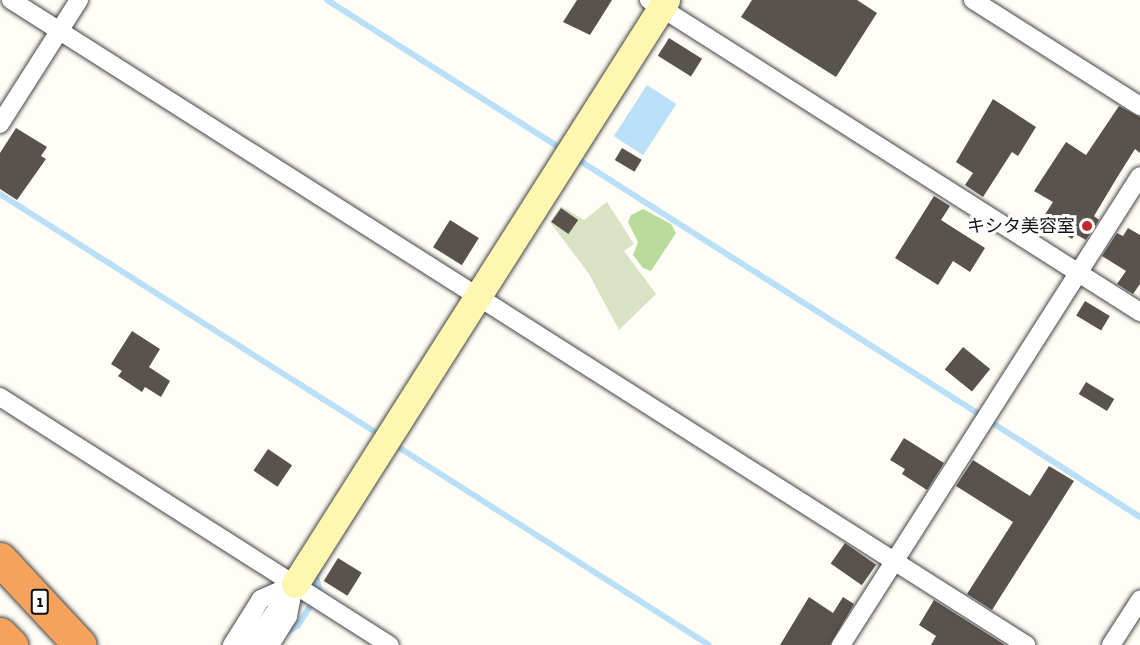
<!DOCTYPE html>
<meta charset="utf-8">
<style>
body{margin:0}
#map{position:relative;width:1140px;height:645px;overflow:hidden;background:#fffdf5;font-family:"Zilla Slab","Noto Sans JP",serif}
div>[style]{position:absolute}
.forest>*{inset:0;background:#b9dc9c}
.cemetery>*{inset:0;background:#d9e3c4}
.water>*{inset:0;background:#b9e0f7;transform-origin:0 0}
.stream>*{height:6px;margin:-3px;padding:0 3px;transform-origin:3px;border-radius:3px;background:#b9e0f7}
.building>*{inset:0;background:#5a524d;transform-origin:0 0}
.roads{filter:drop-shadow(0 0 2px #444) drop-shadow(0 0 2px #444)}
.street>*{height:18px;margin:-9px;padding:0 9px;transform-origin:9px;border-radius:9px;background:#fff}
.secondary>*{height:27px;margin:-13.5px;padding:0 13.5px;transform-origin:13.5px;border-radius:13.5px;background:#fff6b0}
.highway>*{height:33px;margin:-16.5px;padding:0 16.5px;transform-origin:16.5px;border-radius:16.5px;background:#f5a25d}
.dots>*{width:16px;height:16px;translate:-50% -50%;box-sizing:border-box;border:3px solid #fff;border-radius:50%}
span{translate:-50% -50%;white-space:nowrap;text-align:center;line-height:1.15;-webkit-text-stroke:6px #fff;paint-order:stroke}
.shield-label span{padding:2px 4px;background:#fff;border:2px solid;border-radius:4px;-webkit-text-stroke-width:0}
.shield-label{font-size:16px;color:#111;font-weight:700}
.poi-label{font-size:18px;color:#111}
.right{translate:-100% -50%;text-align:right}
</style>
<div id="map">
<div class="forest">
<i style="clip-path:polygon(643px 209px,671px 224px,676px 233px,651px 271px,643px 268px,633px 255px,638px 242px,628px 222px,631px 215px)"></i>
</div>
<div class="cemetery">
<i style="clip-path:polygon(607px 202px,634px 244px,624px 251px,656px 294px,619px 330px,589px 274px,550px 222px,561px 206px,584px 220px)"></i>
</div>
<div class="water">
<i style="left:647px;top:85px;width:35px;height:61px;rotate:33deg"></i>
</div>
<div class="stream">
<i style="left:327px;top:0;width:276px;rotate:32.4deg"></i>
<i style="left:577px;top:159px;width:476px;rotate:32.4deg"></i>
<i style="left:0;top:194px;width:448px;rotate:32.4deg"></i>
<i style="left:991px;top:422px;width:177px;rotate:32.5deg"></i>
<i style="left:395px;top:445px;width:372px;rotate:32.5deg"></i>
<i style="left:319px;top:589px;width:13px;rotate:-103deg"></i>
<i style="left:316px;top:576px;width:7px;rotate:-63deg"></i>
<i style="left:287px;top:632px;width:13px;rotate:-32deg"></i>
<i style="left:298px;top:625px;width:24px;rotate:-57deg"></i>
</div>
<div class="building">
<i style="clip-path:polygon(577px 0,612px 0,590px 35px,563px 22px)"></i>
<i style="clip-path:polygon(752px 0,857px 0,877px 13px,836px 77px,741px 17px)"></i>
<i style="left:669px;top:38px;width:39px;height:21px;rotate:32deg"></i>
<i style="clip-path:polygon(993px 99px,1036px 127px,1018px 156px,1012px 152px,983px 197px,965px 185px,973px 173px,956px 162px)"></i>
<i style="clip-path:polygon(1119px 106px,1140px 117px,1140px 153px,1135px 149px,1118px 176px,1094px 216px,1099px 220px,1086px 240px,1075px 234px,1072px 239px,1042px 219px,1053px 202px,1034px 191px,1066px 142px,1086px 155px)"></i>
<i style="clip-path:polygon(16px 128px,47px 147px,41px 156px,46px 159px,17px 200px,0 189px,0 153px)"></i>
<i style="left:622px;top:148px;width:23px;height:14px;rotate:31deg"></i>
<i style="clip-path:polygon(934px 196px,950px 206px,941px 220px,985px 248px,970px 272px,953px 261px,938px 285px,895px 258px)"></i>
<i style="left:561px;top:208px;width:21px;height:17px;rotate:35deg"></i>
<i style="left:450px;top:220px;width:34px;height:32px;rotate:32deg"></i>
<i style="clip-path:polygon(1128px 228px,1140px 235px,1140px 284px,1133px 294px,1117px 284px,1126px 271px,1102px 256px,1117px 233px,1123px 236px)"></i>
<i style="left:1085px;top:301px;width:29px;height:17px;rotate:31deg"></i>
<i style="clip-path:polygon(132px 331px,160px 349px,149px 367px,170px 381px,161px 397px,145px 387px,142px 392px,118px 376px,122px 371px,111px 364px)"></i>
<i style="left:963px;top:347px;width:35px;height:29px;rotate:39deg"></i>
<i style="left:1086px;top:382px;width:33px;height:14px;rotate:31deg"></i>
<i style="clip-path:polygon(904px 438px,944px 463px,927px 490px,902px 474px,905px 469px,890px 460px)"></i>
<i style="left:268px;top:449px;width:29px;height:26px;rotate:34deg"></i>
<i style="clip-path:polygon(973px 460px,1030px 496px,1049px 466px,1074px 481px,992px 610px,967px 594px,1013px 522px,956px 486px)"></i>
<i style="left:845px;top:543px;width:38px;height:25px;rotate:35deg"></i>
<i style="left:338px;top:558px;width:28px;height:27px;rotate:32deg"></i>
<i style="clip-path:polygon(809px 597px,833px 613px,843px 597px,854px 604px,830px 645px,780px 645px)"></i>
<i style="clip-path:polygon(934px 600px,1005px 645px,931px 645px,936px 636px,919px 625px)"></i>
</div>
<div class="roads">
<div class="street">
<i style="left:11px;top:0;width:1203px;rotate:32.43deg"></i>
<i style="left:649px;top:0;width:582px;rotate:32.43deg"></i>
<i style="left:973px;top:0;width:198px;rotate:32.4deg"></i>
<i style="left:0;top:124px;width:147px;rotate:-57.5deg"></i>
<i style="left:0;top:397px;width:462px;rotate:32.5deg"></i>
<i style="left:232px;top:645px;width:54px;rotate:-57.8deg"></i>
<i style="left:261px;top:599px;width:37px;rotate:-24deg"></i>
<i style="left:251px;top:645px;width:70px;rotate:-54.3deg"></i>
<i style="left:270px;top:645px;width:34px;rotate:-58deg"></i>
<i style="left:288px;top:616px;width:31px;rotate:-79deg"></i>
<i style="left:841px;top:645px;width:556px;rotate:-57.48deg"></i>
<i style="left:1111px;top:645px;width:54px;rotate:-57.2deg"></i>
</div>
<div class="secondary">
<i style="left:295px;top:584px;width:692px;rotate:-57.57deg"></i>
</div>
<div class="highway">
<i style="left:0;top:559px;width:117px;rotate:47.1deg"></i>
<i style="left:0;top:634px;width:16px;rotate:45deg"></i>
</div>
</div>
<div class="dots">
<i style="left:1087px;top:226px;background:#c4262e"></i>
</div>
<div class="shield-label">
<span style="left:40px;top:602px">1</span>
</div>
<div class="poi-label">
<span class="right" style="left:1075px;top:226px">キシタ美容室</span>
</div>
</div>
